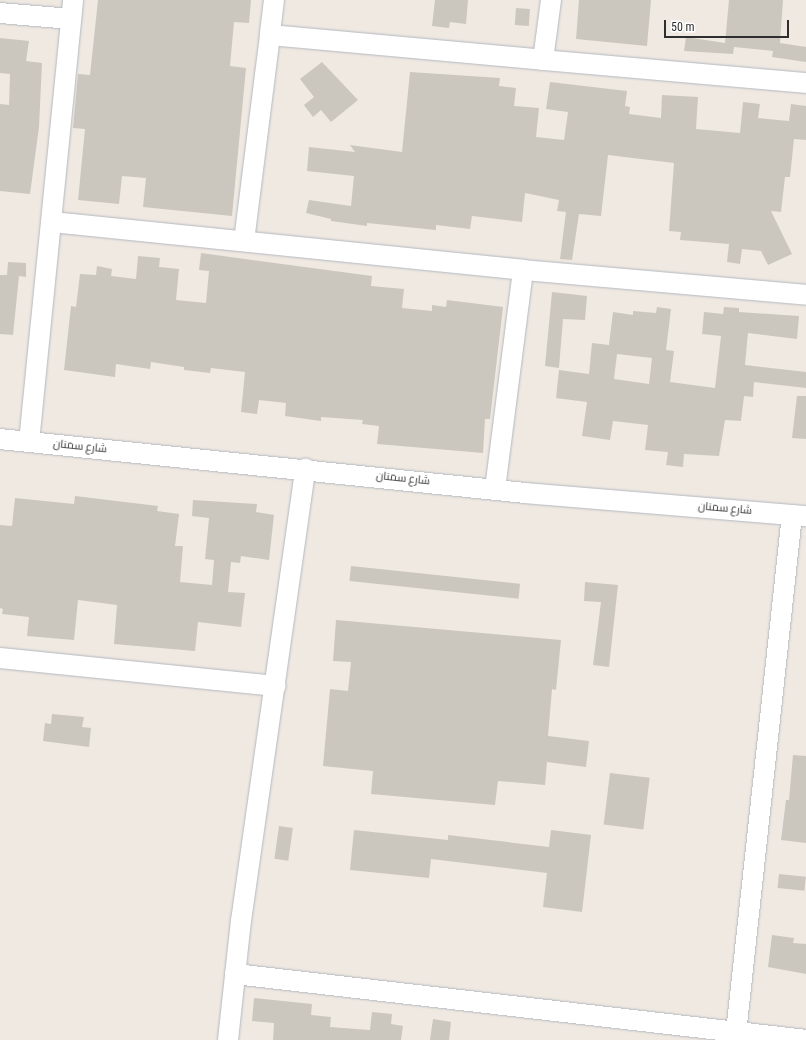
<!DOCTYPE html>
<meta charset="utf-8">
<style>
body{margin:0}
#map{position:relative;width:806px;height:1040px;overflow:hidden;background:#efe9e1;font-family:"Roboto Condensed",Cairo,sans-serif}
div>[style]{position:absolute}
.building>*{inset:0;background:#cbc7bf;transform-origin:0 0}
.roads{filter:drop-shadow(0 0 1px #b4b7c1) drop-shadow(0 0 1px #b4b7c1)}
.street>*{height:20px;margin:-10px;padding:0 10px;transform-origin:10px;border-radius:10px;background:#fff}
span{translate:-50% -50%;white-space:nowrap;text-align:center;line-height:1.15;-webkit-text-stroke:4px #fff;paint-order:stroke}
.street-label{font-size:11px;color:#2e2e2e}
.scale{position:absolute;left:664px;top:20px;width:125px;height:18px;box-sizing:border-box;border:2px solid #2e2e2e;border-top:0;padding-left:5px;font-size:12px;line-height:14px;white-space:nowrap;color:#2e2e2e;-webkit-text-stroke:3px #fff;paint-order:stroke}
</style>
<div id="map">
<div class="building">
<i style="clip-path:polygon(98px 0,251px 0,249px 23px,234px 22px,230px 66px,246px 68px,232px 216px,143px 207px,146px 178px,122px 176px,119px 204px,78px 200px,85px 129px,73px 128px,78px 74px,90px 75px)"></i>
<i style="clip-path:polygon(435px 0,468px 0,466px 24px,450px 22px,449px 28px,432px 26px)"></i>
<i style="clip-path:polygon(579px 0,651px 0,647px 46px,576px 39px)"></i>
<i style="clip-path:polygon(729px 0,783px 0,780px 43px,806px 47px,806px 62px,772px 57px,773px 51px,734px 47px,733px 54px,684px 51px,686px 37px,725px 43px)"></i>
<i style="left:516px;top:8px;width:14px;height:17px;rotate:4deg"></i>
<i style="clip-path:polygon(0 38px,29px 41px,26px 61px,42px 63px,39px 127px,30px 194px,0 191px,0 104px,9px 105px,10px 74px,0 73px)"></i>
<i style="clip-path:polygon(322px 62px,358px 100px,331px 122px,321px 110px,313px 117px,304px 105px,314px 97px,300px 79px)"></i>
<i style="clip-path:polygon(410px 72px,500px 78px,499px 86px,516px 88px,514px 106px,539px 108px,536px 137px,564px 140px,568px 112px,546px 109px,550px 82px,627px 91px,625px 106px,630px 107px,629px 114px,661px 118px,662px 95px,698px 97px,696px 129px,740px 133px,743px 102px,760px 104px,758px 118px,789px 121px,791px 104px,806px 106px,806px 140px,794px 139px,790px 177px,785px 177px,781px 212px,771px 211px,792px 254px,768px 265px,761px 251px,742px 249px,740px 264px,727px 262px,729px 244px,680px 240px,681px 232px,669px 231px,674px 163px,608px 155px,601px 216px,579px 214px,572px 260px,560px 259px,566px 212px,557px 211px,559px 200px,525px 193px,522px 222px,472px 216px,470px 229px,436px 225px,436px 230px,367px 223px,367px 226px,331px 221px,331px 219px,306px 213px,309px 200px,351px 206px,354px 176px,307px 171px,309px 147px,355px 152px,350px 145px,402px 152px)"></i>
<i style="clip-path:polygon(201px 253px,372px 276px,371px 286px,404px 289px,402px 308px,432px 311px,432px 305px,446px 307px,447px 300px,503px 307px,490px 419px,485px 419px,483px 453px,377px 444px,379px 426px,362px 424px,363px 420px,321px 417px,321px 421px,285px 416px,286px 403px,259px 400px,257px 414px,241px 412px,245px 372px,211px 368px,210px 373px,184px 370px,184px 367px,151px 362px,150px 369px,116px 364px,115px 377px,64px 370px,71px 306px,76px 307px,80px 274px,96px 275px,97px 266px,112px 269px,111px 276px,136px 279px,138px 256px,160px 258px,159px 267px,179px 269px,176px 300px,206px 303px,209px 271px,199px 270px)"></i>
<i style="clip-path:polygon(8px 262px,26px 263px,26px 277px,19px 276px,13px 335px,0 334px,0 275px,7px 275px)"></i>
<i style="clip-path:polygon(552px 292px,587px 296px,585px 320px,563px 319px,559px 368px,545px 366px)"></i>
<i style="clip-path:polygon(evenodd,657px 307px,671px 309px,666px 350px,674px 351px,670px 382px,715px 388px,721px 336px,702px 334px,704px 312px,723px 314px,724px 307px,739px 308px,739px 312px,799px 316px,797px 339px,748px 333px,745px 365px,806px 372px,806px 388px,754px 382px,753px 397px,744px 396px,741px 421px,725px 420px,719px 456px,684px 454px,683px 467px,666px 465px,668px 452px,645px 450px,648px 425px,613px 421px,610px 440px,582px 436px,587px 402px,556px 398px,559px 370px,589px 374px,592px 343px,609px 345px,613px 312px,633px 315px,633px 311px,656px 313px,657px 307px,617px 354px,652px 358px,649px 384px,614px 379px,617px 354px)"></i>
<i style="clip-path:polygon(797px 396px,806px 396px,806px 439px,792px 438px)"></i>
<i style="clip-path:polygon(75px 496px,158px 506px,157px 511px,179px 514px,175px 546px,183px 546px,180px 582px,212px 585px,214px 560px,205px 559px,209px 518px,192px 516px,193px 500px,257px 504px,256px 512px,274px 515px,269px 560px,241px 556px,240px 563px,231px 562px,228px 592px,245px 593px,241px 627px,198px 622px,195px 651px,114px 644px,117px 605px,78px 600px,74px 640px,27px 636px,29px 617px,2px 614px,3px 609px,0 608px,0 525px,12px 526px,15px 498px,74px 504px)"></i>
<i style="left:351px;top:566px;width:170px;height:15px;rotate:6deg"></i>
<i style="clip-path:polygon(585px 582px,618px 585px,609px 667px,593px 665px,601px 602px,584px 601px)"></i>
<i style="clip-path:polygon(336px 620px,561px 640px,556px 690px,552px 689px,548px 736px,589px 741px,586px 767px,547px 762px,545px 785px,498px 781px,495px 805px,371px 794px,373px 771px,323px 766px,330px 689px,348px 691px,351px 662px,333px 661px)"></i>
<i style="clip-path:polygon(52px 714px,84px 717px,82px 727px,91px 728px,89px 747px,43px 741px,45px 723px,51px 724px)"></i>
<i style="clip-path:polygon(793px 755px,806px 756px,806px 843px,781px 840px,786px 800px,789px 800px)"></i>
<i style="left:610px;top:773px;width:40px;height:52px;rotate:7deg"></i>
<i style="left:279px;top:826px;width:14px;height:33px;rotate:8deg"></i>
<i style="clip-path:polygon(354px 830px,448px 840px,448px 835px,549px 847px,551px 830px,591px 835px,582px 912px,543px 907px,547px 873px,431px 859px,429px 878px,350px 870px)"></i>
<i style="left:779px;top:874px;width:27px;height:14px;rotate:6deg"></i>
<i style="clip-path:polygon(772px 935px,794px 938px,793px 943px,806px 944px,806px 974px,768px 967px)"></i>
<i style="clip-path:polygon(254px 998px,312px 1004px,311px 1015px,331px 1017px,330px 1027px,370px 1030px,372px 1012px,392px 1014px,391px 1024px,403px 1026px,401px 1040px,273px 1040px,274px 1023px,252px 1021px)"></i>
<i style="clip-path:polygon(433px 1019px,451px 1022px,449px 1040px,430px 1040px)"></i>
</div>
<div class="roads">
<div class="street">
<i style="left:274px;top:0;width:35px;rotate:97deg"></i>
<i style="left:270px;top:35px;width:274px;rotate:5.2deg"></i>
<i style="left:543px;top:60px;width:61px;rotate:-82.4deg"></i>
<i style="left:0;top:13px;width:71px;rotate:4.8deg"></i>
<i style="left:543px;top:60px;width:264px;rotate:5deg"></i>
<i style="left:52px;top:222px;width:473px;rotate:5.8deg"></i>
<i style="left:523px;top:270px;width:284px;rotate:5deg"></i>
<i style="left:244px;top:241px;width:208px;rotate:-82.8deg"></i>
<i style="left:0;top:439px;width:528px;rotate:5.87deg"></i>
<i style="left:525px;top:493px;width:282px;rotate:4.7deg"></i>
<i style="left:29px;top:442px;width:444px;rotate:-84.3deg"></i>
<i style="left:495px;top:489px;width:221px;rotate:-82.7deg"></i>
<i style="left:0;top:658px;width:277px;rotate:5.8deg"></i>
<i style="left:235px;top:974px;width:575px;rotate:6.59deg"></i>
<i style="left:736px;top:1033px;width:521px;rotate:-83.83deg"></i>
<i style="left:228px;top:1040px;width:120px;rotate:-83.8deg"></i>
<i style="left:241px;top:921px;width:457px;rotate:-81.9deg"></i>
</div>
</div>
<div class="street-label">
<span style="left:80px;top:447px;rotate:6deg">شارع سمنان</span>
<span style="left:403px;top:479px;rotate:6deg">شارع سمنان</span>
<span style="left:725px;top:509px;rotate:5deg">شارع سمنان</span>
</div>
<div class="scale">50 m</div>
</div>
